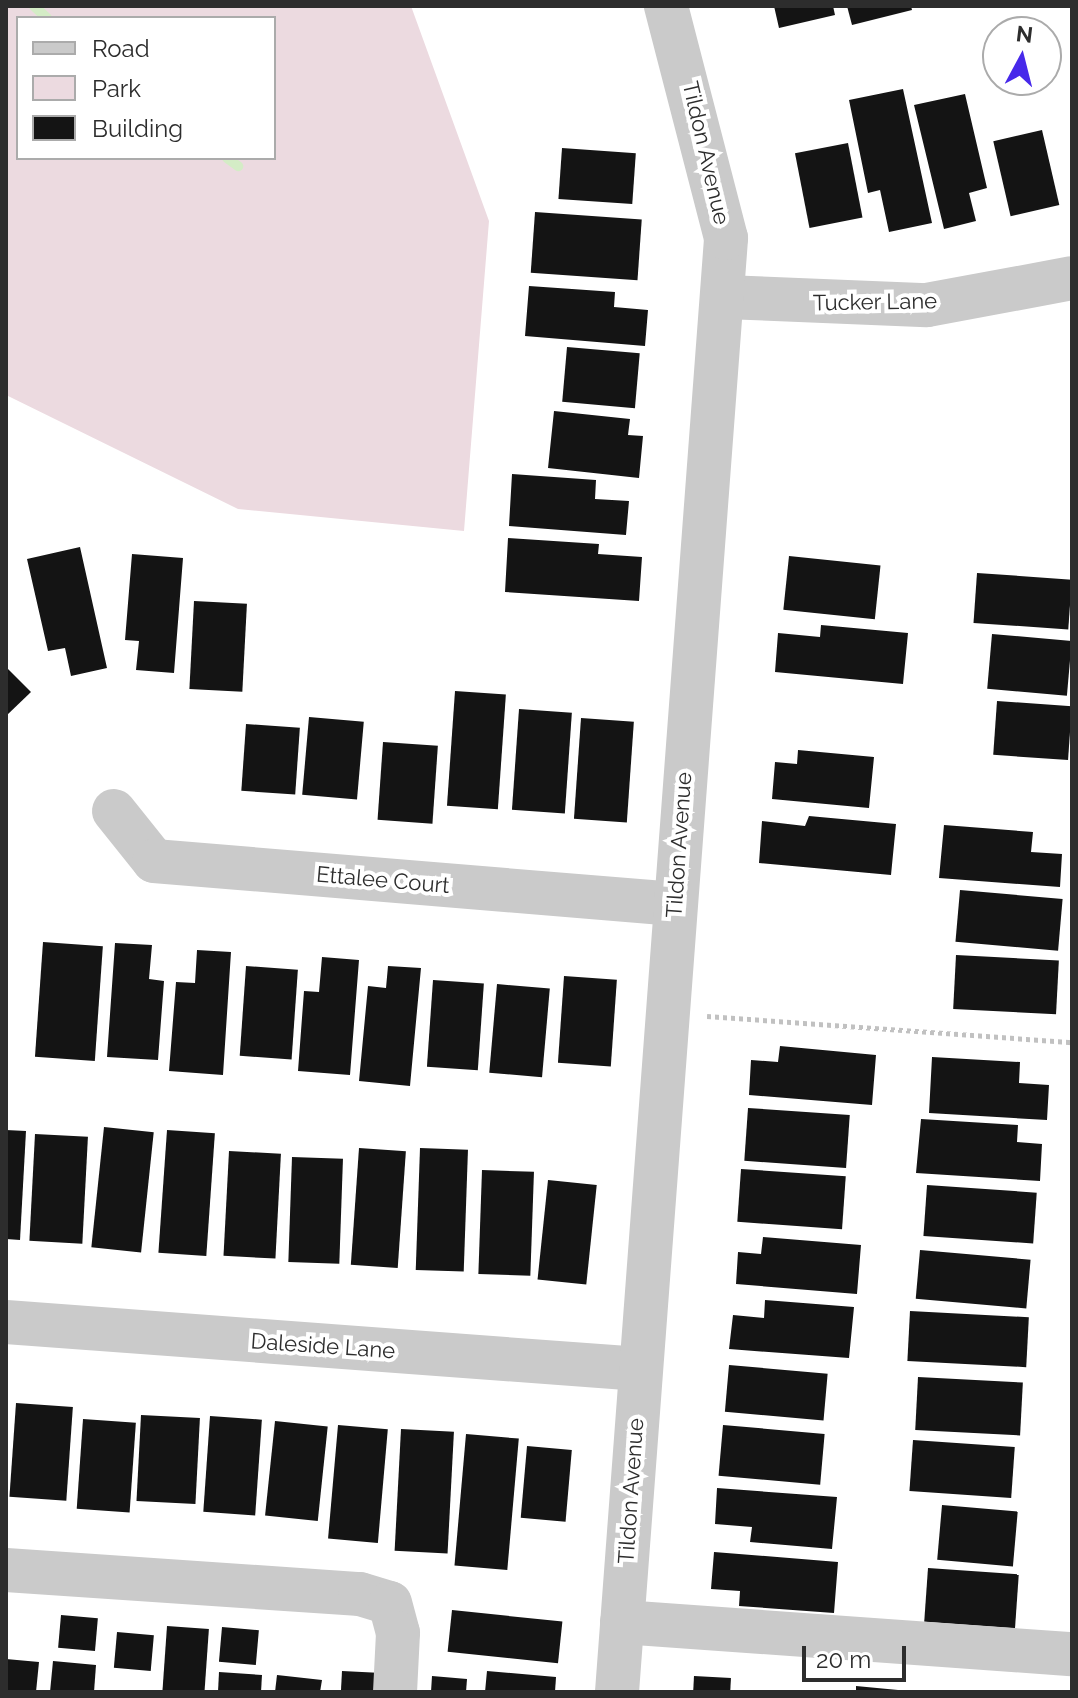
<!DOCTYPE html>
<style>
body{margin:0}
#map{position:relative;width:1078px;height:1698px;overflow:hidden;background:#fff;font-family:Raleway,sans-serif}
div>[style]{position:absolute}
.green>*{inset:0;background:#ecdae0}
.stream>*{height:10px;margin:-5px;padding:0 5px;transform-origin:5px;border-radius:5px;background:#d4ecc6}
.building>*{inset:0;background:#141414;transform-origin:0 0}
.path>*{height:5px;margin-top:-2.5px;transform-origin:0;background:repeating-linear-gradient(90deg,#c1c1c1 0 4px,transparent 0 8px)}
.minor>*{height:44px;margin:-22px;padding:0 22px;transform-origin:22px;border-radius:22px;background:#cacaca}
span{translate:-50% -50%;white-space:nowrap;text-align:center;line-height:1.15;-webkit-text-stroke:8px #fff;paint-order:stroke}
.street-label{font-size:22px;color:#2d2d2d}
.frame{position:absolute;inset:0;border:8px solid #2d2d2d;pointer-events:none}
.legend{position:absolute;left:16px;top:16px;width:260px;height:144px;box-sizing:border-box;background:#fff;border:2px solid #ababab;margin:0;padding:10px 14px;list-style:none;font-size:24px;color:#2d2d2d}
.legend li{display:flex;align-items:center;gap:16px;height:40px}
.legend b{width:40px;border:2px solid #ababab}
.north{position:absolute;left:982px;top:16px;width:80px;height:80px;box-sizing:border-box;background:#fff;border:2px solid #ababab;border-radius:50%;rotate:7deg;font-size:22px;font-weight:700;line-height:32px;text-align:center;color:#2d2d2d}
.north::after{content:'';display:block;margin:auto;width:28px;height:36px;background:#4729ea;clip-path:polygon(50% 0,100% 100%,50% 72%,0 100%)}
.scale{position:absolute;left:802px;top:1646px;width:104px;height:36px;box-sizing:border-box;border:4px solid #2d2d2d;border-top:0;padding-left:10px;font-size:24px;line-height:28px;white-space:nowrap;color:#2d2d2d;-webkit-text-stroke:6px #fff;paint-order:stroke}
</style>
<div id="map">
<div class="green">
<i style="clip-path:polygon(evenodd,6px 6px,411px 6px,489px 221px,464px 531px,238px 509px,6px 395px,6px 6px,18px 18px,274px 18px,274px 158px,18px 158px,18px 18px)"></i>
</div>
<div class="stream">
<i style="left:34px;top:6px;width:18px;rotate:43deg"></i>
<i style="left:227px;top:158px;width:14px;rotate:36deg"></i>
</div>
<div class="building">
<i style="clip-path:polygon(774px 6px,833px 6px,835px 15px,779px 28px)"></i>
<i style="clip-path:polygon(847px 6px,911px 6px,912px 10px,852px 25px)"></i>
<i style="clip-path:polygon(903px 89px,932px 223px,889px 232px,880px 190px,868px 193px,849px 100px)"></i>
<i style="clip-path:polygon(965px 94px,987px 188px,969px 193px,976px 221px,944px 229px,914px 105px)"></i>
<i style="left:1042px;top:130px;width:77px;height:50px;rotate:77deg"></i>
<i style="left:848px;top:143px;width:76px;height:54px;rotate:79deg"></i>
<i style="left:562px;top:148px;width:74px;height:51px;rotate:4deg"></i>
<i style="left:535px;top:212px;width:107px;height:61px;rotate:4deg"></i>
<i style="clip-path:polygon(529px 286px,615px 292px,614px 307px,648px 310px,645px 346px,525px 336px)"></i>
<i style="left:567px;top:347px;width:73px;height:55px;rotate:5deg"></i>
<i style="clip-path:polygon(554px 411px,630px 419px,628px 435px,643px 436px,639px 478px,548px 468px)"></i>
<i style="clip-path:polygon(512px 474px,596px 480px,595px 499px,629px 501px,626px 535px,509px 526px)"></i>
<i style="clip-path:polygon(508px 538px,599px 544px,598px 554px,642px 557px,639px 601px,505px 592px)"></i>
<i style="clip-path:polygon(80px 547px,107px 668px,71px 676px,65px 648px,48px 651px,27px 559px)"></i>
<i style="clip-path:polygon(132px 554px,183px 558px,174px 673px,136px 670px,139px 641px,125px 640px)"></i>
<i style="left:789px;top:556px;width:92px;height:54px;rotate:6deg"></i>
<i style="left:977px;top:573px;width:95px;height:50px;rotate:4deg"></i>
<i style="left:194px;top:601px;width:53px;height:88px;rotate:3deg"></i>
<i style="clip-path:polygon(821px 625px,908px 633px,903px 684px,775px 672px,778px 633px,820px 637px)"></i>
<i style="left:992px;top:634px;width:80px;height:55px;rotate:5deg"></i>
<i style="clip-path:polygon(6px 667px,31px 692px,6px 716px)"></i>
<i style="left:455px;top:691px;width:51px;height:115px;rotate:4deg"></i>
<i style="left:997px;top:701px;width:75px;height:54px;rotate:4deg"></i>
<i style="left:519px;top:709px;width:53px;height:101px;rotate:4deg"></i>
<i style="left:309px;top:717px;width:55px;height:78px;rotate:5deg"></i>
<i style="left:581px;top:718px;width:53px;height:101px;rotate:4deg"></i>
<i style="left:246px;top:724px;width:54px;height:67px;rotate:4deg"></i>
<i style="left:383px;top:742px;width:55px;height:78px;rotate:4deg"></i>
<i style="clip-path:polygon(798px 750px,874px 757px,869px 808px,772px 799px,775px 762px,797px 764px)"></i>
<i style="clip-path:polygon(809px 816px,896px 824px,891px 875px,759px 863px,762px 821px,805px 826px)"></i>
<i style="clip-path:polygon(944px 825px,1033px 832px,1031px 852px,1062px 854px,1060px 887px,939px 878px)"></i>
<i style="left:960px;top:890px;width:103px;height:52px;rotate:5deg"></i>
<i style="left:43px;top:942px;width:60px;height:115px;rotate:4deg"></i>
<i style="clip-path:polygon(115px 943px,152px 945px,149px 979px,164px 981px,158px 1060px,107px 1057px)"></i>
<i style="clip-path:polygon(197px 950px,231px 952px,223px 1075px,169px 1071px,176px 982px,195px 983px)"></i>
<i style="left:956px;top:955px;width:103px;height:54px;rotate:3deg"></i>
<i style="clip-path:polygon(322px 957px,359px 960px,350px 1075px,298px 1071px,304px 991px,319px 992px)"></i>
<i style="left:246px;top:966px;width:52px;height:90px;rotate:4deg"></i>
<i style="clip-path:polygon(388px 966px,421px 968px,410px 1086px,359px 1081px,368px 986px,386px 988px)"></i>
<i style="left:564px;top:976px;width:53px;height:87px;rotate:4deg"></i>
<i style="left:433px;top:980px;width:51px;height:87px;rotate:4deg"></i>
<i style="left:497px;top:984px;width:53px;height:89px;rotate:5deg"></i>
<i style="clip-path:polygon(780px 1046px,876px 1055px,872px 1105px,749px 1095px,751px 1060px,778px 1062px)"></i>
<i style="clip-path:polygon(932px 1057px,1020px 1062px,1019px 1083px,1049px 1085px,1047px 1120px,929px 1113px)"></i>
<i style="left:748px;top:1108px;width:102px;height:53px;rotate:4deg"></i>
<i style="clip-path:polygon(921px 1119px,1018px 1125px,1017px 1142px,1042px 1144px,1040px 1181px,916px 1173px)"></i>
<i style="left:104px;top:1127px;width:50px;height:121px;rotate:6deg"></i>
<i style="clip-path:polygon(6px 1130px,26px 1131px,20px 1240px,6px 1239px)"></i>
<i style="left:167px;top:1130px;width:48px;height:123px;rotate:4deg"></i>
<i style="left:35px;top:1134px;width:53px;height:107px;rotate:3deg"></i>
<i style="left:359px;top:1148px;width:47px;height:117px;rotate:4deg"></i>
<i style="left:420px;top:1148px;width:48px;height:122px;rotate:2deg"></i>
<i style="left:229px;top:1151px;width:52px;height:105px;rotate:3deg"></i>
<i style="left:292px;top:1157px;width:51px;height:105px;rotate:2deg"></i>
<i style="left:741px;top:1169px;width:105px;height:53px;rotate:4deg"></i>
<i style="left:482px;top:1170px;width:52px;height:104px;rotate:2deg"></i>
<i style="left:548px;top:1180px;width:49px;height:100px;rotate:6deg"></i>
<i style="left:927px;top:1185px;width:110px;height:51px;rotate:4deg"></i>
<i style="clip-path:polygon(763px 1237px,861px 1245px,857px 1294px,736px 1284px,738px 1252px,761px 1254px)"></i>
<i style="left:920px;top:1250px;width:111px;height:49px;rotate:5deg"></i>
<i style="clip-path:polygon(765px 1300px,854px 1307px,849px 1358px,729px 1349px,733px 1315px,764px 1318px)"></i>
<i style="left:910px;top:1311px;width:119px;height:50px;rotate:3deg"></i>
<i style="left:729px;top:1365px;width:99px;height:47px;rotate:5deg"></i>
<i style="left:918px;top:1377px;width:105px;height:53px;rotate:3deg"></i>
<i style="left:16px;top:1403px;width:57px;height:94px;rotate:4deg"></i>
<i style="left:141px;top:1415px;width:59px;height:86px;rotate:3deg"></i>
<i style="left:210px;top:1416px;width:52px;height:96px;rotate:4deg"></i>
<i style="left:83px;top:1419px;width:53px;height:90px;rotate:4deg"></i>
<i style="left:275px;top:1421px;width:53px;height:95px;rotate:6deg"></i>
<i style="left:338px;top:1425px;width:50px;height:114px;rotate:5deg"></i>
<i style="left:723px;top:1425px;width:102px;height:51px;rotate:5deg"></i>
<i style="left:401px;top:1429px;width:53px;height:122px;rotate:3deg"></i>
<i style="left:466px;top:1434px;width:53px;height:132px;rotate:5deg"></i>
<i style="left:913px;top:1440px;width:102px;height:51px;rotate:4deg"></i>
<i style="left:527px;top:1446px;width:45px;height:72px;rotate:5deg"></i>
<i style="clip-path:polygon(717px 1488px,837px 1497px,832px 1549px,750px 1542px,752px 1527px,715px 1524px)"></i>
<i style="left:942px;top:1505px;width:76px;height:55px;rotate:5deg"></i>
<i style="clip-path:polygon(714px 1552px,838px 1562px,834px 1613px,739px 1606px,740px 1591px,711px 1589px)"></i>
<i style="left:928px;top:1568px;width:91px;height:54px;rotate:4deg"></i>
<i style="left:452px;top:1610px;width:111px;height:42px;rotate:6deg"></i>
<i style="left:61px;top:1615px;width:37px;height:33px;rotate:5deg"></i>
<i style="left:167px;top:1626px;width:42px;height:66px;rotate:4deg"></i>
<i style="left:222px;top:1627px;width:37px;height:35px;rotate:5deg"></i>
<i style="left:117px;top:1632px;width:37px;height:36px;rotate:5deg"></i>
<i style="clip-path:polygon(6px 1659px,39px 1662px,36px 1692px,6px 1692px)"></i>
<i style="clip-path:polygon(53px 1661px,96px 1665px,94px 1692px,50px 1692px)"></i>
<i style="left:342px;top:1671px;width:40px;height:21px;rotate:3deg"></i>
<i style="clip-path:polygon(487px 1671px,556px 1677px,555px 1692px,485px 1692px)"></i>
<i style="clip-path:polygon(219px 1672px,262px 1675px,261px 1692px,218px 1692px)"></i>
<i style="clip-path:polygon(277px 1675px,322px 1680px,320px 1692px,275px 1692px)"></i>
<i style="clip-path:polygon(432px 1676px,467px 1679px,466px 1692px,431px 1692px)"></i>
<i style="left:694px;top:1676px;width:37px;height:16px;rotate:3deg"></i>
<i style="clip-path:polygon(856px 1686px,898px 1690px,897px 1692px,856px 1692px)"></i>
</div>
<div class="path">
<i style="left:707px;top:1016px;width:366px;rotate:4.1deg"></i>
</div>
<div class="minor">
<i style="left:724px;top:297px;width:203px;rotate:2.3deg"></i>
<i style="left:927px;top:305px;width:147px;rotate:-10.5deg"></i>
<i style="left:114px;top:811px;width:64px;rotate:51.3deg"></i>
<i style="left:154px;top:861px;width:523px;rotate:4.72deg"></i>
<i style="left:6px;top:1322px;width:636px;rotate:4.24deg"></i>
<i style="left:6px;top:1570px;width:355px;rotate:3.9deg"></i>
<i style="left:360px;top:1594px;width:31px;rotate:17deg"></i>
<i style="left:390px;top:1603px;width:31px;rotate:75deg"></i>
<i style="left:398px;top:1633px;width:59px;rotate:92.9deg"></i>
<i style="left:622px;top:1622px;width:451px;rotate:4.1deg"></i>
<i style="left:617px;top:1692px;width:1458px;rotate:-85.71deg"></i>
<i style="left:726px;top:238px;width:240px;rotate:-104.5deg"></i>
</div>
<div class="street-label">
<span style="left:706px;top:153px;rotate:77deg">Tildon Avenue</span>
<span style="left:875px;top:302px;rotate:-1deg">Tucker Lane</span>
<span style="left:679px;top:845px;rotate:-86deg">Tildon Avenue</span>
<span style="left:383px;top:880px;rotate:5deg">Ettalee Court</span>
<span style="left:323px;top:1346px;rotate:4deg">Daleside Lane</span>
<span style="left:631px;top:1491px;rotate:-86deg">Tildon Avenue</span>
</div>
<div class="frame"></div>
<ul class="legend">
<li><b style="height:10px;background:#cacaca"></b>Road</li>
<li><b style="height:22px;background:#ecdae0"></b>Park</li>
<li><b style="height:22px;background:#141414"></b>Building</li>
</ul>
<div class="north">N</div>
<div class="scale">20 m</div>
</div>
